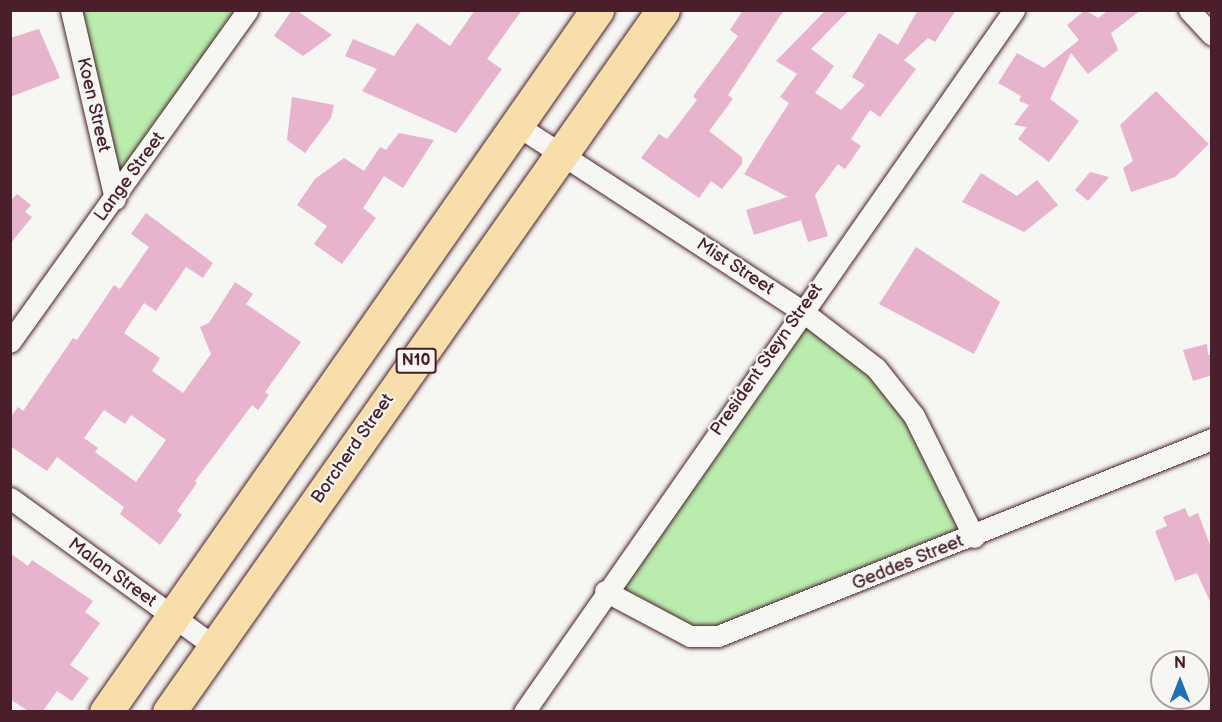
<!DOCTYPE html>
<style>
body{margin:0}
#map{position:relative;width:1222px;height:722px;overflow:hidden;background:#f6f6f2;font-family:"Balsamiq Sans",sans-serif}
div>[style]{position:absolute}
.green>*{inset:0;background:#b9ecad}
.building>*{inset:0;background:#e8b3cd}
.roads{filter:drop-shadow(0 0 2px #4a1f2b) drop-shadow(0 0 2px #4a1f2b)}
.street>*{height:21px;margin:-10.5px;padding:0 10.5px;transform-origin:10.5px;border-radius:10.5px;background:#f6f6f2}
.highway>*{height:33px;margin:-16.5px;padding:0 16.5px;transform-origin:16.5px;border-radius:16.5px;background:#f8deab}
span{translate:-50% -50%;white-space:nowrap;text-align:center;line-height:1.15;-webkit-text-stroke:4.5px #f6f6f2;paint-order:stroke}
.shield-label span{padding:2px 4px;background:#f6f6f2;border:2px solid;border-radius:4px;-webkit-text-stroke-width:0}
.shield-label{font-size:16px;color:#4a1f2b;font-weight:700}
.street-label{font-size:18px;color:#4a1f2b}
.frame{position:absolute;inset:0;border:12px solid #4a1f2b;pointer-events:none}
.north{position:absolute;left:1150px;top:650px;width:60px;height:60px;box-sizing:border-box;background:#f6f6f2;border:2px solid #b1a0a2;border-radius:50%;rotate:0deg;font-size:16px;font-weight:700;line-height:24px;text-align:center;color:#4a1f2b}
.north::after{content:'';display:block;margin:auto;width:21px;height:27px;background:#1f6fb2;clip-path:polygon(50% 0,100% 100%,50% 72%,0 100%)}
</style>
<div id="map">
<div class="green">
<i style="clip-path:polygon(71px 11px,241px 11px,116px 191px)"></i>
<i style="clip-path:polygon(800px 319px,871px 369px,903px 407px,965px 540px,697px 642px,613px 586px)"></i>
</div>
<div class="building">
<i style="clip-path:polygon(292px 10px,296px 10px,332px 35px,303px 56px,274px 36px)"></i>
<i style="clip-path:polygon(475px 10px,522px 10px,487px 59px,502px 69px,456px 133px,362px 91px,377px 69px,345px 56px,353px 39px,394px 56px,417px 23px,450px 46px)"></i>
<i style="clip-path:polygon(743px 10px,784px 10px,728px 95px,733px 99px,709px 131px,742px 157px,742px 164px,722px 189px,711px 181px,699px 198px,641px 158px,659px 134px,667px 139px,697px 100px,693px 96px,738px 36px,730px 30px)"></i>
<i style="clip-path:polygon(826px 10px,849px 10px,811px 49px,834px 66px,815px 93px,841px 110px,865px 85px,852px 77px,879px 33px,898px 45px,918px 10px,956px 10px,935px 42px,928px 38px,904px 60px,916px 69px,880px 117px,870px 110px,851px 139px,861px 146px,845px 169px,838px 164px,815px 195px,828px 236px,808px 242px,801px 220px,754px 235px,746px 210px,788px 197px,744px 174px,789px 103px,780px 97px,797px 74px,776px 61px)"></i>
<i style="clip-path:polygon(1085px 10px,1098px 18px,1109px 10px,1141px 10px,1111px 33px,1118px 50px,1088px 74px,1071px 53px,1050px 99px,1079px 121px,1049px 162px,1018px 139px,1027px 127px,1014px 125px,1029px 105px,1019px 101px,1021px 96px,998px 83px,1017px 53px,1044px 68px,1079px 40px,1067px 25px)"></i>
<i style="clip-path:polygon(39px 29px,60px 78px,10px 97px,10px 38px)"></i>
<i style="clip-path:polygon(1156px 91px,1209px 144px,1175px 177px,1131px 192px,1123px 168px,1133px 161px,1120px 125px)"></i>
<i style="clip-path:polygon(292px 97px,334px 105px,331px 118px,305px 153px,287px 140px)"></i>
<i style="clip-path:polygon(399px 133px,434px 140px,403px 188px,384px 176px,363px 208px,376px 218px,342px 264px,314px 244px,327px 226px,297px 205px,315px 179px,344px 158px,364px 171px,380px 147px,386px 150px)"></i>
<i style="clip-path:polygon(1090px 172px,1109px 177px,1088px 201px,1075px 190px)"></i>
<i style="clip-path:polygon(981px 173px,1017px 196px,1037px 180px,1058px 205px,1024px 232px,962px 202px)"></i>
<i style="clip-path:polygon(17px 194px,31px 205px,25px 212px,32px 217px,10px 244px,10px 201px)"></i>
<i style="clip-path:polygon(evenodd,146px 213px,213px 263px,203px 278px,186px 267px,156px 311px,144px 303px,124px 333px,160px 358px,152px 371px,183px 393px,211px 354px,200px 327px,209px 323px,235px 282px,253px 294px,246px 304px,301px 342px,265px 392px,269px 395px,258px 410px,252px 405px,195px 481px,197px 483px,177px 511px,182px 515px,160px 545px,120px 514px,124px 507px,57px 457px,47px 471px,10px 446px,10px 418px,18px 407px,23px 411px,73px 338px,77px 340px,114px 285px,120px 289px,149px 247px,131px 234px,146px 213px,104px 410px,125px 424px,131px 415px,166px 440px,136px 482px,95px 452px,98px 448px,84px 438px,104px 410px)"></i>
<i style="clip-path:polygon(916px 247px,1000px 302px,974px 354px,879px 304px)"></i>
<i style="clip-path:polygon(1207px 344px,1208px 355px,1212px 354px,1212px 375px,1193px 381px,1183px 350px)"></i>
<i style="clip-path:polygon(1185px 508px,1189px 517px,1198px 513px,1212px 550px,1212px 606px,1197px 573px,1175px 581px,1155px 531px,1167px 526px,1163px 517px)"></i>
<i style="clip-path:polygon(10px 553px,28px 566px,32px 560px,93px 601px,85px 612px,100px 623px,70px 665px,89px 678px,72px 701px,57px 691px,43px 711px,28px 711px,10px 699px)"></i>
</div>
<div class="roads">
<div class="street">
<i style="left:71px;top:10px;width:194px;rotate:76.9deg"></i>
<i style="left:1189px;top:10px;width:34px;rotate:47deg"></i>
<i style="left:515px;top:124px;width:343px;rotate:33.1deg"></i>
<i style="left:802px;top:311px;width:93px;rotate:37.6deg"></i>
<i style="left:876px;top:368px;width:61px;rotate:51.6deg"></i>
<i style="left:914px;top:416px;width:135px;rotate:63.6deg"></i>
<i style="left:10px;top:342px;width:408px;rotate:-54.4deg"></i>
<i style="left:10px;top:498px;width:252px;rotate:36deg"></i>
<i style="left:605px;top:591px;width:96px;rotate:27.9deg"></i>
<i style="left:690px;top:636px;width:28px"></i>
<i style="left:718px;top:636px;width:532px;rotate:-21.74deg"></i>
<i style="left:524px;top:712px;width:856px;rotate:-55.08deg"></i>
</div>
<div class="highway">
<i style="left:106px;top:712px;width:857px;rotate:-55.03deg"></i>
<i style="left:169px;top:712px;width:858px;rotate:-54.87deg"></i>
</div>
</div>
<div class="shield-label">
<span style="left:416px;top:361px">N10</span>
</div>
<div class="street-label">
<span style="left:93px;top:105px;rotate:77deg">Koen Street</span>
<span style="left:130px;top:177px;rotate:-54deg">Lange Street</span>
<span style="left:735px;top:267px;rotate:33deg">Mist Street</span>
<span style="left:767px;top:360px;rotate:-55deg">President Steyn Street</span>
<span style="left:353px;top:449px;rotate:-55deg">Borcherd Street</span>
<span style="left:908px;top:563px;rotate:-22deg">Geddes Street</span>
<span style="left:112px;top:573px;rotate:36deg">Malan Street</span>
</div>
<div class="frame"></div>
<div class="north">N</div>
</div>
